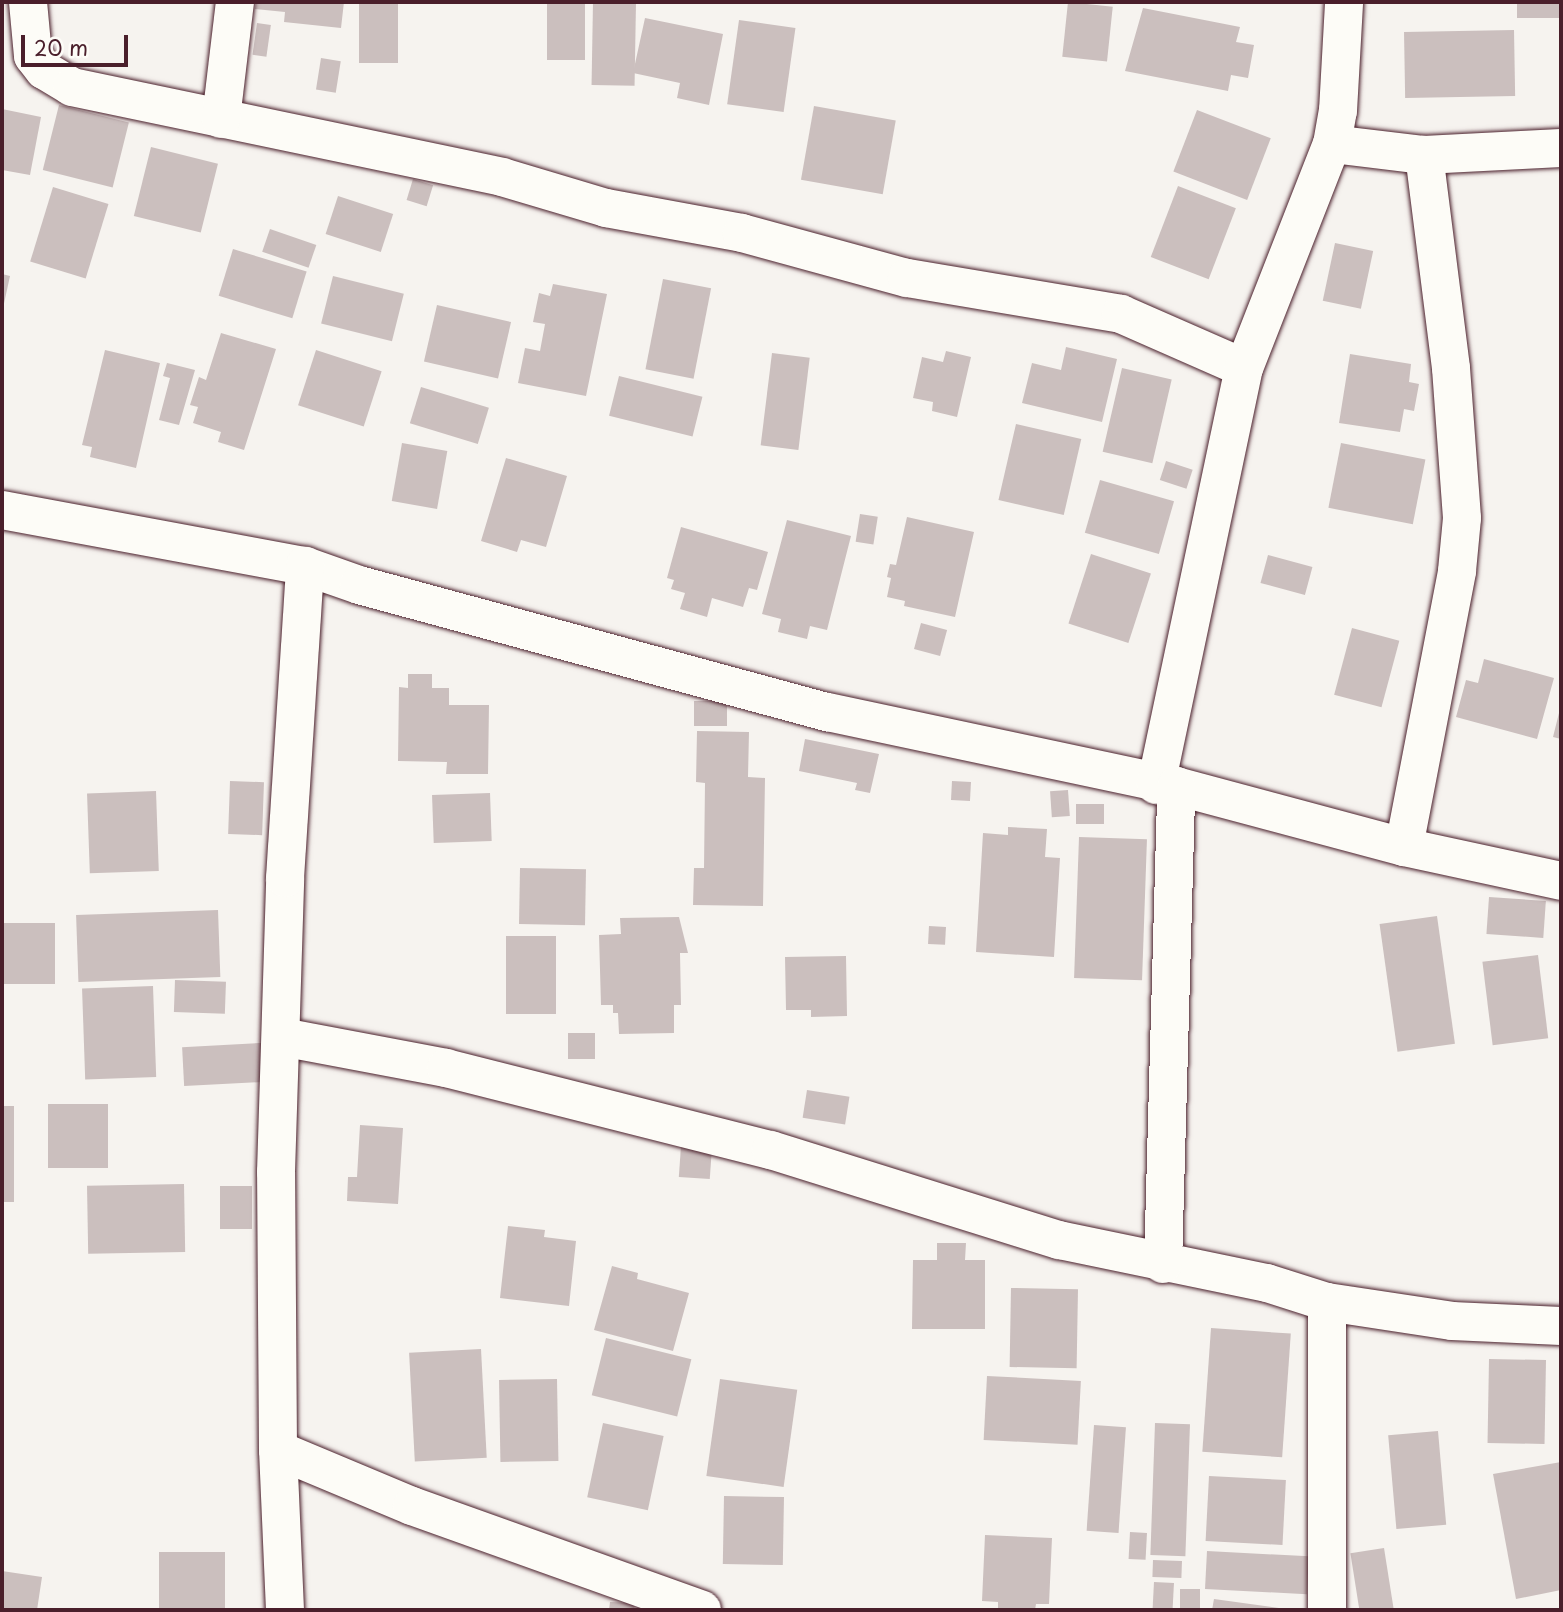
<!DOCTYPE html>
<style>
body{margin:0}
#map{position:relative;width:1563px;height:1612px;overflow:hidden;background:#f6f3ef;font-family:"Playpen Sans",sans-serif}
div>[style]{position:absolute}
.building>*{inset:0;background:#cbbfbe;transform-origin:0 0}
.roads{filter:drop-shadow(0 0 2px #4a1f2b) drop-shadow(0 0 2px #4a1f2b)}
.street>*{height:38px;margin:-19px;padding:0 19px;transform-origin:19px;border-radius:19px;background:#fdfcf7}
span{translate:-50% -50%;white-space:nowrap;text-align:center;line-height:1.15;-webkit-text-stroke:6px #fdfcf7;paint-order:stroke}
.frame{position:absolute;inset:0;border:4px solid #4a1f2b;pointer-events:none}
.scale{position:absolute;left:21px;top:35px;width:107px;height:32px;box-sizing:border-box;border:4px solid #4a1f2b;border-top:0;padding-left:9px;font-size:21px;line-height:24px;white-space:nowrap;color:#4a1f2b;-webkit-text-stroke:5px #fdfcf7;paint-order:stroke}
</style>
<div id="map">
<div class="building">
<i style="clip-path:polygon(256px 2px,344px 2px,341px 28px,284px 22px,285px 12px,255px 9px)"></i>
<i style="left:359px;top:2px;width:39px;height:61px"></i>
<i style="left:547px;top:2px;width:38px;height:58px"></i>
<i style="left:593px;top:2px;width:43px;height:83px;rotate:1deg"></i>
<i style="left:1068px;top:2px;width:45px;height:55px;rotate:6deg"></i>
<i style="left:1517px;top:2px;width:44px;height:16px"></i>
<i style="clip-path:polygon(1143px 8px,1240px 27px,1236px 42px,1254px 45px,1248px 78px,1231px 75px,1228px 91px,1125px 71px)"></i>
<i style="clip-path:polygon(645px 18px,723px 34px,709px 105px,677px 98px,680px 83px,633px 73px)"></i>
<i style="left:739px;top:20px;width:57px;height:85px;rotate:8deg"></i>
<i style="left:257px;top:23px;width:14px;height:32px;rotate:8deg"></i>
<i style="left:1514px;top:30px;width:66px;height:110px;rotate:89deg"></i>
<i style="left:321px;top:58px;width:20px;height:32px;rotate:9deg"></i>
<i style="left:59px;top:105px;width:72px;height:67px;rotate:14deg"></i>
<i style="left:814px;top:106px;width:83px;height:75px;rotate:10deg"></i>
<i style="clip-path:polygon(2px 109px,41px 117px,30px 175px,2px 170px)"></i>
<i style="left:1197px;top:110px;width:79px;height:66px;rotate:21deg"></i>
<i style="left:151px;top:147px;width:69px;height:71px;rotate:14deg"></i>
<i style="left:413px;top:179px;width:21px;height:22px;rotate:17deg"></i>
<i style="left:1178px;top:186px;width:62px;height:76px;rotate:21deg"></i>
<i style="left:53px;top:187px;width:58px;height:78px;rotate:17deg"></i>
<i style="left:338px;top:196px;width:58px;height:40px;rotate:18deg"></i>
<i style="left:270px;top:229px;width:49px;height:24px;rotate:19deg"></i>
<i style="left:1335px;top:243px;width:39px;height:59px;rotate:12deg"></i>
<i style="left:233px;top:249px;width:77px;height:49px;rotate:17deg"></i>
<i style="clip-path:polygon(2px 274px,10px 276px,3px 308px,2px 308px)"></i>
<i style="left:333px;top:276px;width:73px;height:49px;rotate:14deg"></i>
<i style="left:663px;top:279px;width:49px;height:92px;rotate:11deg"></i>
<i style="clip-path:polygon(553px 284px,607px 294px,586px 396px,518px 383px,525px 348px,540px 351px,545px 324px,533px 322px,539px 293px,550px 296px)"></i>
<i style="left:437px;top:305px;width:76px;height:58px;rotate:13deg"></i>
<i style="clip-path:polygon(221px 333px,276px 349px,244px 450px,218px 442px,221px 432px,193px 423px,198px 407px,190px 405px,199px 377px,206px 380px)"></i>
<i style="clip-path:polygon(1066px 347px,1117px 359px,1102px 422px,1022px 403px,1032px 363px,1061px 370px)"></i>
<i style="clip-path:polygon(105px 350px,160px 363px,136px 468px,90px 457px,92px 447px,82px 445px)"></i>
<i style="left:316px;top:350px;width:69px;height:58px;rotate:18deg"></i>
<i style="clip-path:polygon(946px 351px,971px 357px,957px 417px,932px 411px,933px 402px,913px 398px,922px 357px,943px 362px)"></i>
<i style="left:772px;top:353px;width:38px;height:93px;rotate:7deg"></i>
<i style="clip-path:polygon(1350px 354px,1411px 364px,1409px 382px,1419px 384px,1414px 411px,1404px 409px,1400px 432px,1339px 423px)"></i>
<i style="clip-path:polygon(167px 363px,195px 370px,179px 425px,159px 420px,170px 378px,163px 376px)"></i>
<i style="left:1122px;top:368px;width:51px;height:86px;rotate:13deg"></i>
<i style="left:619px;top:376px;width:86px;height:41px;rotate:14deg"></i>
<i style="left:421px;top:387px;width:71px;height:38px;rotate:17deg"></i>
<i style="left:1016px;top:424px;width:67px;height:78px;rotate:13deg"></i>
<i style="left:402px;top:443px;width:46px;height:59px;rotate:10deg"></i>
<i style="left:1341px;top:443px;width:86px;height:66px;rotate:11deg"></i>
<i style="clip-path:polygon(506px 458px,567px 476px,546px 547px,521px 540px,517px 552px,481px 541px)"></i>
<i style="left:1166px;top:461px;width:28px;height:20px;rotate:18deg"></i>
<i style="left:1100px;top:480px;width:77px;height:55px;rotate:16deg"></i>
<i style="left:860px;top:514px;width:18px;height:28px;rotate:9deg"></i>
<i style="clip-path:polygon(907px 517px,974px 532px,955px 617px,904px 606px,905px 601px,887px 597px,891px 578px,887px 577px,890px 564px,896px 565px)"></i>
<i style="clip-path:polygon(787px 520px,851px 536px,827px 630px,810px 626px,807px 639px,778px 632px,781px 619px,762px 614px)"></i>
<i style="clip-path:polygon(681px 527px,768px 552px,757px 590px,749px 588px,743px 607px,712px 598px,707px 617px,680px 609px,685px 593px,671px 589px,674px 580px,667px 578px)"></i>
<i style="left:1091px;top:554px;width:63px;height:73px;rotate:18deg"></i>
<i style="left:1268px;top:555px;width:46px;height:29px;rotate:15deg"></i>
<i style="left:921px;top:623px;width:27px;height:27px;rotate:15deg"></i>
<i style="left:1352px;top:628px;width:49px;height:69px;rotate:15deg"></i>
<i style="clip-path:polygon(1484px 659px,1554px 678px,1537px 739px,1456px 717px,1466px 680px,1478px 683px)"></i>
<i style="clip-path:polygon(408px 674px,432px 674px,432px 688px,449px 688px,449px 705px,489px 705px,488px 774px,446px 774px,447px 762px,398px 761px,399px 687px,408px 688px)"></i>
<i style="left:727px;top:701px;width:25px;height:33px;rotate:90deg"></i>
<i style="clip-path:polygon(1561px 705px,1561px 739px,1553px 737px)"></i>
<i style="clip-path:polygon(697px 731px,749px 732px,748px 777px,765px 778px,763px 906px,693px 905px,694px 868px,704px 868px,705px 783px,696px 782px)"></i>
<i style="clip-path:polygon(805px 739px,879px 754px,870px 793px,855px 790px,857px 783px,799px 771px)"></i>
<i style="left:230px;top:781px;width:34px;height:53px;rotate:2deg"></i>
<i style="left:952px;top:781px;width:19px;height:19px;rotate:3deg"></i>
<i style="left:1068px;top:790px;width:26px;height:18px;rotate:86deg"></i>
<i style="left:156px;top:791px;width:80px;height:69px;rotate:88deg"></i>
<i style="left:490px;top:793px;width:48px;height:58px;rotate:88deg"></i>
<i style="left:1076px;top:804px;width:28px;height:20px"></i>
<i style="clip-path:polygon(1008px 827px,1047px 829px,1045px 857px,1060px 858px,1054px 957px,976px 952px,983px 833px,1008px 835px)"></i>
<i style="left:1079px;top:837px;width:68px;height:141px;rotate:2deg"></i>
<i style="left:520px;top:868px;width:66px;height:56px;rotate:1deg"></i>
<i style="left:1489px;top:897px;width:57px;height:37px;rotate:4deg"></i>
<i style="left:218px;top:910px;width:67px;height:142px;rotate:88deg"></i>
<i style="left:1437px;top:916px;width:129px;height:58px;rotate:82deg"></i>
<i style="clip-path:polygon(679px 917px,688px 953px,680px 953px,681px 1005px,674px 1005px,674px 1033px,619px 1034px,618px 1013px,613px 1013px,613px 1005px,601px 1005px,599px 935px,621px 934px,620px 918px)"></i>
<i style="left:2px;top:923px;width:53px;height:61px"></i>
<i style="left:929px;top:926px;width:17px;height:18px;rotate:3deg"></i>
<i style="left:506px;top:936px;width:50px;height:78px"></i>
<i style="left:1538px;top:955px;width:84px;height:56px;rotate:83deg"></i>
<i style="clip-path:polygon(846px 956px,847px 1016px,811px 1017px,811px 1010px,786px 1010px,785px 957px)"></i>
<i style="left:175px;top:980px;width:51px;height:32px;rotate:2deg"></i>
<i style="left:153px;top:986px;width:91px;height:71px;rotate:88deg"></i>
<i style="left:568px;top:1033px;width:27px;height:26px"></i>
<i style="left:261px;top:1043px;width:39px;height:79px;rotate:87deg"></i>
<i style="left:807px;top:1090px;width:43px;height:28px;rotate:9deg"></i>
<i style="left:48px;top:1104px;width:60px;height:64px"></i>
<i style="left:2px;top:1106px;width:12px;height:96px"></i>
<i style="clip-path:polygon(360px 1125px,403px 1128px,398px 1204px,347px 1201px,348px 1177px,357px 1177px)"></i>
<i style="left:681px;top:1146px;width:31px;height:31px;rotate:4deg"></i>
<i style="left:184px;top:1184px;width:68px;height:97px;rotate:89deg"></i>
<i style="left:220px;top:1186px;width:32px;height:43px"></i>
<i style="clip-path:polygon(508px 1226px,545px 1230px,544px 1237px,576px 1241px,569px 1306px,500px 1298px)"></i>
<i style="clip-path:polygon(937px 1243px,966px 1243px,965px 1260px,985px 1260px,985px 1329px,912px 1329px,913px 1260px,937px 1260px)"></i>
<i style="clip-path:polygon(612px 1266px,638px 1273px,637px 1279px,689px 1293px,673px 1351px,594px 1330px)"></i>
<i style="left:1011px;top:1288px;width:67px;height:79px;rotate:1deg"></i>
<i style="left:1211px;top:1328px;width:80px;height:124px;rotate:4deg"></i>
<i style="left:606px;top:1338px;width:88px;height:59px;rotate:14deg"></i>
<i style="left:481px;top:1349px;width:109px;height:72px;rotate:87deg"></i>
<i style="left:1489px;top:1359px;width:57px;height:84px;rotate:1deg"></i>
<i style="left:987px;top:1376px;width:94px;height:64px;rotate:3deg"></i>
<i style="left:557px;top:1379px;width:82px;height:58px;rotate:89deg"></i>
<i style="left:720px;top:1379px;width:78px;height:98px;rotate:8deg"></i>
<i style="left:603px;top:1423px;width:62px;height:76px;rotate:12deg"></i>
<i style="left:1155px;top:1423px;width:35px;height:132px;rotate:2deg"></i>
<i style="left:1094px;top:1425px;width:32px;height:106px;rotate:4deg"></i>
<i style="left:1438px;top:1431px;width:94px;height:50px;rotate:85deg"></i>
<i style="clip-path:polygon(1561px 1462px,1561px 1590px,1516px 1599px,1493px 1474px)"></i>
<i style="left:1209px;top:1476px;width:77px;height:65px;rotate:3deg"></i>
<i style="left:724px;top:1496px;width:60px;height:68px;rotate:1deg"></i>
<i style="left:1130px;top:1532px;width:17px;height:27px;rotate:3deg"></i>
<i style="clip-path:polygon(985px 1535px,1052px 1538px,1049px 1604px,1036px 1604px,1035px 1610px,998px 1610px,998px 1602px,982px 1601px)"></i>
<i style="left:1384px;top:1548px;width:63px;height:34px;rotate:81deg"></i>
<i style="left:1207px;top:1551px;width:102px;height:38px;rotate:3deg"></i>
<i style="left:159px;top:1552px;width:66px;height:58px"></i>
<i style="left:1153px;top:1560px;width:29px;height:17px;rotate:2deg"></i>
<i style="clip-path:polygon(2px 1571px,42px 1577px,37px 1610px,2px 1610px)"></i>
<i style="left:1154px;top:1582px;width:20px;height:28px;rotate:3deg"></i>
<i style="left:1200px;top:1589px;width:21px;height:20px;rotate:90deg"></i>
<i style="clip-path:polygon(1214px 1599px,1286px 1609px,1286px 1610px,1212px 1610px)"></i>
<i style="clip-path:polygon(610px 1602px,635px 1603px,634px 1610px,609px 1610px)"></i>
</div>
<div class="roads">
<div class="street">
<i style="left:28px;top:2px;width:54px;rotate:84.7deg"></i>
<i style="left:33px;top:56px;width:18px;rotate:52deg"></i>
<i style="left:44px;top:70px;width:33px;rotate:31deg"></i>
<i style="left:72px;top:87px;width:439px;rotate:11.8deg"></i>
<i style="left:502px;top:177px;width:109px;rotate:16.6deg"></i>
<i style="left:606px;top:208px;width:138px;rotate:10.4deg"></i>
<i style="left:742px;top:233px;width:171px;rotate:15.3deg"></i>
<i style="left:907px;top:278px;width:217px;rotate:9.5deg"></i>
<i style="left:1121px;top:314px;width:134px;rotate:23.7deg"></i>
<i style="left:221px;top:119px;width:118px;rotate:-83.2deg"></i>
<i style="left:1332px;top:144px;width:93px;rotate:6.8deg"></i>
<i style="left:1424px;top:155px;width:137px;rotate:-2.9deg"></i>
<i style="left:2px;top:510px;width:308px;rotate:10.5deg"></i>
<i style="left:305px;top:566px;width:57px;rotate:19.4deg"></i>
<i style="left:359px;top:585px;width:486px;rotate:15.2deg"></i>
<i style="left:828px;top:712px;width:356px;rotate:12deg"></i>
<i style="left:1176px;top:786px;width:236px;rotate:15deg"></i>
<i style="left:1404px;top:847px;width:161px;rotate:12.2deg"></i>
<i style="left:1156px;top:785px;width:426px;rotate:-78.1deg"></i>
<i style="left:1244px;top:368px;width:241px;rotate:-68.6deg"></i>
<i style="left:1332px;top:144px;width:34px;rotate:-80deg"></i>
<i style="left:1338px;top:111px;width:109px;rotate:-86.8deg"></i>
<i style="left:1404px;top:847px;width:281px;rotate:-79.1deg"></i>
<i style="left:1457px;top:571px;width:53px;rotate:-84.6deg"></i>
<i style="left:1462px;top:518px;width:150px;rotate:-94.2deg"></i>
<i style="left:1451px;top:368px;width:215px;rotate:-97.2deg"></i>
<i style="left:282px;top:1037px;width:167px;rotate:10.7deg"></i>
<i style="left:446px;top:1068px;width:335px;rotate:14.2deg"></i>
<i style="left:771px;top:1150px;width:302px;rotate:17.4deg"></i>
<i style="left:1059px;top:1240px;width:212px;rotate:11.7deg"></i>
<i style="left:1267px;top:1283px;width:63px;rotate:17.6deg"></i>
<i style="left:1327px;top:1302px;width:126px;rotate:8.6deg"></i>
<i style="left:1452px;top:1321px;width:109px;rotate:2.6deg"></i>
<i style="left:1163px;top:1264px;width:478px;rotate:-88.4deg"></i>
<i style="left:278px;top:1450px;width:145px;rotate:22.7deg"></i>
<i style="left:412px;top:1506px;width:308px;rotate:19.7deg"></i>
<i style="left:285px;top:1610px;width:160px;rotate:-92.5deg"></i>
<i style="left:278px;top:1450px;width:278px;rotate:-90.4deg"></i>
<i style="left:276px;top:1172px;width:294px;rotate:-88.2deg"></i>
<i style="left:285px;top:878px;width:313px;rotate:-86.3deg"></i>
<i style="left:1327px;top:1610px;width:308px;rotate:-90deg"></i>
</div>
</div>
<div class="frame"></div>
<div class="scale">20 m</div>
</div>
